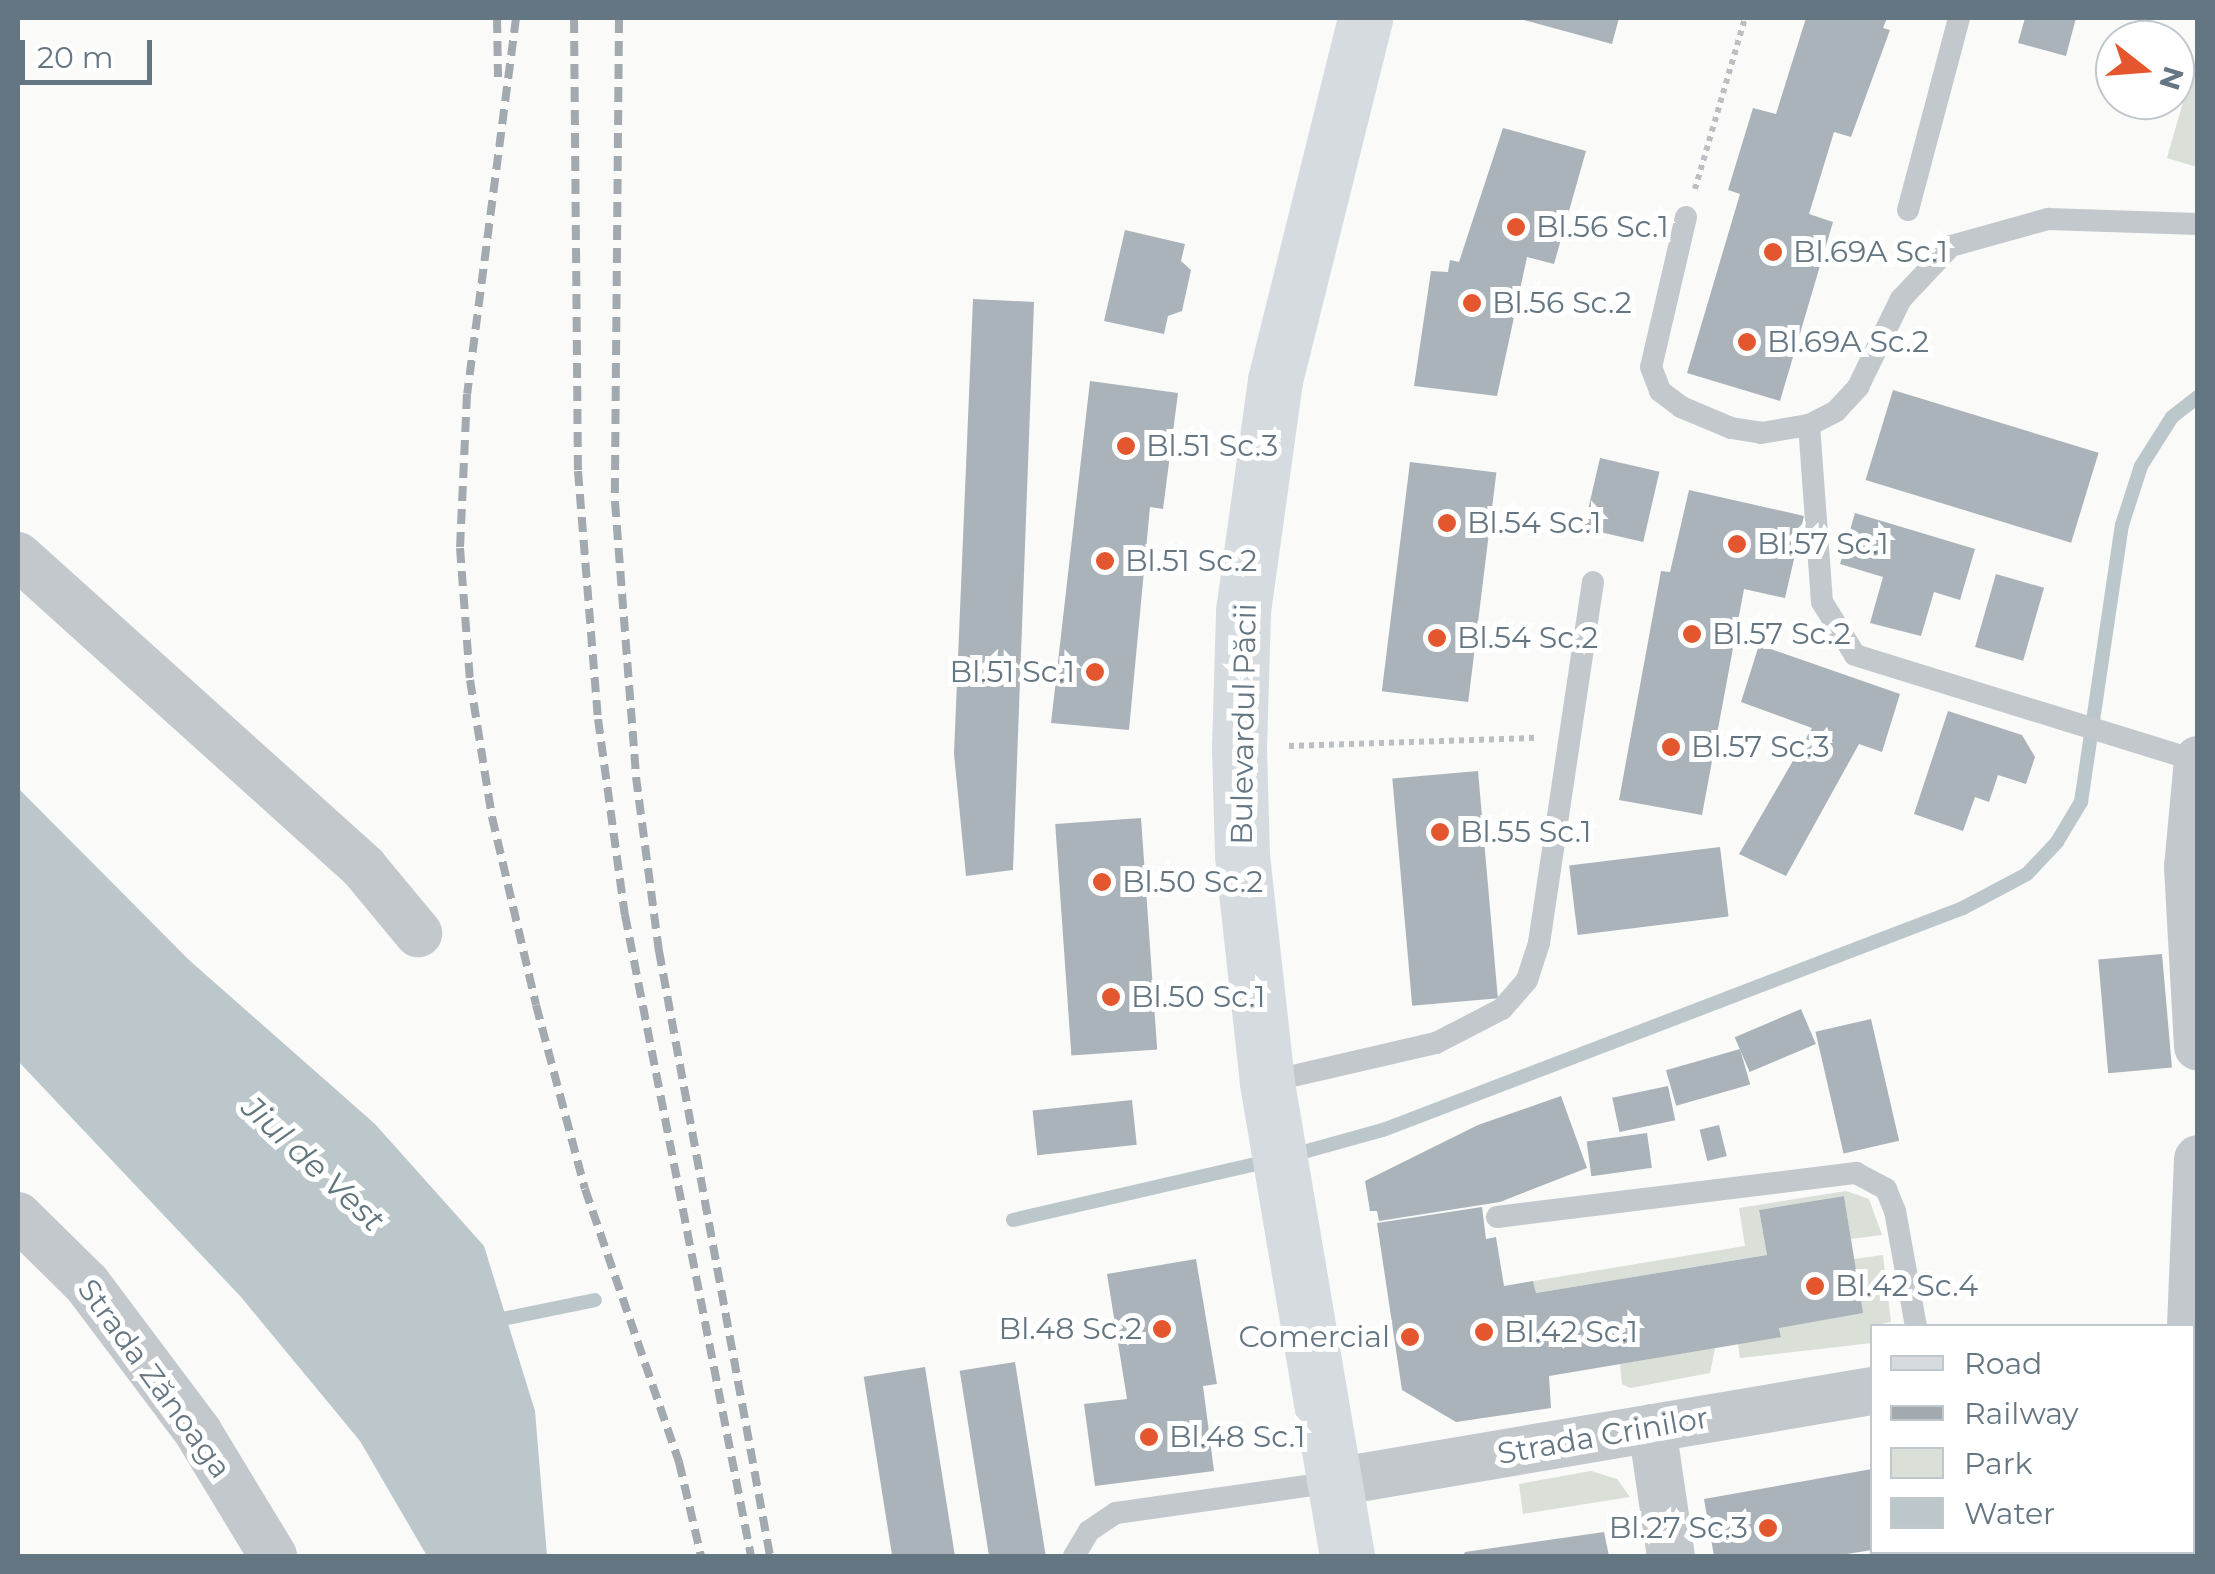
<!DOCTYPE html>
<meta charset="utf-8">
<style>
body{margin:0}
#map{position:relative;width:2215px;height:1574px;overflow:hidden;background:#fafaf8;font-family:Montserrat,sans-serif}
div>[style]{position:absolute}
.green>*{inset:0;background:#dadfd7}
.water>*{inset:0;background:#bbc7cb}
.stream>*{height:14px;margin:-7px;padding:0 7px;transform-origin:7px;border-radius:7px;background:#bbc7cb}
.building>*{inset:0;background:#aab3b9;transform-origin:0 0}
.path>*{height:6px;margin-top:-3px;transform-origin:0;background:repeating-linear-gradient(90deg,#bbbfc2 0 5px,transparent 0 10px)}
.lane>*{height:22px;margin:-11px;padding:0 11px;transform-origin:11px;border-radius:11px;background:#c3c8cc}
.street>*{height:48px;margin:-24px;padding:0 24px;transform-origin:24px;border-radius:24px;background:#c3c8cc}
.primary>*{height:55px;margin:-27.5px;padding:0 27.5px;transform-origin:27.5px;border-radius:27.5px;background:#d6dbdf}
.rail>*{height:8px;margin-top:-4px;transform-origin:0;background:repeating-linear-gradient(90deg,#a2aab0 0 15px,transparent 0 23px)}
.dots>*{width:28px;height:28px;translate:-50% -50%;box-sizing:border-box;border:5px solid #fff;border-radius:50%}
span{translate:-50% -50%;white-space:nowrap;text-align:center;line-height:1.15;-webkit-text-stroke:10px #fff;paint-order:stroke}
.poi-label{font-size:30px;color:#657683}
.left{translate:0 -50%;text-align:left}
.right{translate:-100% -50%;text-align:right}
.street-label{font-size:30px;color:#657683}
.water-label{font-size:32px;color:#60757c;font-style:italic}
.frame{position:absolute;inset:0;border:20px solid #657683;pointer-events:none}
.legend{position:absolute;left:1870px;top:1324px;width:325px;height:230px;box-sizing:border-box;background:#fff;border:2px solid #c1c8cd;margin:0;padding:12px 18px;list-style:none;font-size:30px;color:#657683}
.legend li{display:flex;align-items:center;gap:20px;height:50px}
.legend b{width:50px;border:2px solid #c1c8cd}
.north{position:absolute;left:2095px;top:20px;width:100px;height:100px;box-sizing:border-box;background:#fff;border:2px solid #c1c8cd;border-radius:50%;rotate:107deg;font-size:28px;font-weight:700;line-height:40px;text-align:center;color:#657683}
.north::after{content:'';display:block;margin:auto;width:35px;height:45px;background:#e4572e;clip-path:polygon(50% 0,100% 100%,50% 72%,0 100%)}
.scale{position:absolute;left:20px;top:40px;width:132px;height:45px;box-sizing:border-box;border:5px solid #657683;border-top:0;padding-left:12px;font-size:30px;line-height:35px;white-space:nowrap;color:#657683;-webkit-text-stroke:8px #fff;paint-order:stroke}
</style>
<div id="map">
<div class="green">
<i style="clip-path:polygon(2197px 53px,2197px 167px,2167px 158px)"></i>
<i style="clip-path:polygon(1846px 1191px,1869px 1199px,1882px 1235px,1851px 1239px,1844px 1196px,1759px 1210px,1767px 1255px,1536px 1293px,1533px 1281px,1745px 1246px,1739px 1208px)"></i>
<i style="clip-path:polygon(1883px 1255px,1891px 1322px,1872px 1326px,1872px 1343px,1740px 1358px,1738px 1344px,1781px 1336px,1779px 1328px,1854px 1259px)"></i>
<i style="clip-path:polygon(1715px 1348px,1710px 1373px,1630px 1388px,1622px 1384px,1620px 1364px)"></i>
<i style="clip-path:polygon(1591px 1471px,1617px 1479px,1630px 1497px,1523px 1514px,1519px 1484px)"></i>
</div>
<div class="water">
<i style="clip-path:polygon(18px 788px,189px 960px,375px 1124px,484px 1246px,535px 1411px,547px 1556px,427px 1556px,360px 1441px,241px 1297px,18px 1061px)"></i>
</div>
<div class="stream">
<i style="left:1289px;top:1156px;width:98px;rotate:-15.5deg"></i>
<i style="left:1383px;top:1130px;width:621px;rotate:-20.94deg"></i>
<i style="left:1963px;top:908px;width:72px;rotate:-28deg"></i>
<i style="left:2027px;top:874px;width:44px;rotate:-46.8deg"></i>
<i style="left:2057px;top:842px;width:47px;rotate:-59deg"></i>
<i style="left:2081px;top:802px;width:280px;rotate:-81.6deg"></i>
<i style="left:2122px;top:525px;width:62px;rotate:-72.1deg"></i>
<i style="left:2141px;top:466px;width:58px;rotate:-57.7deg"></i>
<i style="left:2172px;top:417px;width:33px;rotate:-38deg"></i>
<i style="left:1013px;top:1220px;width:262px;rotate:-13deg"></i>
<i style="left:488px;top:1322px;width:109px;rotate:-11.6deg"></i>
</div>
<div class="building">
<i style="clip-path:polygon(1517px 18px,1619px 18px,1612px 44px)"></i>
<i style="clip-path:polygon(1806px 18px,1887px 18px,1883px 28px,1890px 30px,1851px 137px,1834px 132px,1809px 214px,1833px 222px,1780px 401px,1687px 373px,1740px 194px,1728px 190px,1753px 108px,1776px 114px)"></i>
<i style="clip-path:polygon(2025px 18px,2076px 18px,2066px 56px,2018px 43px)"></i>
<i style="clip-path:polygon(1503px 128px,1586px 151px,1554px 264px,1527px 257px,1497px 396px,1414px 386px,1431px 271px,1448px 272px,1450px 260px,1459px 262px)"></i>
<i style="clip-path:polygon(1125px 230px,1185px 244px,1181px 261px,1191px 270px,1182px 311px,1168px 316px,1164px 334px,1104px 321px)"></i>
<i style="clip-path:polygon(973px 299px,1034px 302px,1013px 870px,966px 876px,954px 754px)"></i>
<i style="clip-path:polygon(1090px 381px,1178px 393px,1163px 509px,1150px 507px,1129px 730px,1051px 723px)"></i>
<i style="left:1893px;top:390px;width:215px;height:94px;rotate:17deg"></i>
<i style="left:1600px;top:458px;width:61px;height:72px;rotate:13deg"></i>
<i style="left:1410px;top:462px;width:87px;height:231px;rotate:7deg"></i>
<i style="clip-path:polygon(1689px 490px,1804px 516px,1785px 598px,1744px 589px,1702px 815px,1619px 800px,1661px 571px,1670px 572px)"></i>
<i style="clip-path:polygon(1855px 513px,1975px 549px,1960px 600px,1934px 592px,1921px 636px,1870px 623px,1883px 577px,1840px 564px)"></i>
<i style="left:1996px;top:574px;width:50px;height:76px;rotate:16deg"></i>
<i style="clip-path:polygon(1759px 645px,1900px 694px,1882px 752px,1859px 744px,1786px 876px,1739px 854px,1812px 728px,1741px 702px)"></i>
<i style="clip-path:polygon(1948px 711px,2022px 735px,2035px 757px,2026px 784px,1998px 775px,1989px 802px,1975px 797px,1963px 831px,1914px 814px)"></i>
<i style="left:1478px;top:771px;width:228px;height:86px;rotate:85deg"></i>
<i style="left:1141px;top:818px;width:232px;height:86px;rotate:86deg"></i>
<i style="left:1720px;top:847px;width:70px;height:152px;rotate:83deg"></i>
<i style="left:2162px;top:954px;width:114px;height:64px;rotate:85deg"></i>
<i style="left:1801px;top:1009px;width:38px;height:72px;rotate:67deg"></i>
<i style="left:1871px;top:1019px;width:125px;height:57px;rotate:77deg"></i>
<i style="left:1740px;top:1049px;width:37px;height:77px;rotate:74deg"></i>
<i style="left:1668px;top:1086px;width:35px;height:57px;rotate:78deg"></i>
<i style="clip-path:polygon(1561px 1096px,1587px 1168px,1500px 1202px,1379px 1221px,1377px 1211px,1370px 1211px,1365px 1181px,1478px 1125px)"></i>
<i style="left:1132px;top:1100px;width:45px;height:100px;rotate:84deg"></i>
<i style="left:1719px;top:1125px;width:32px;height:20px;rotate:76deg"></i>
<i style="left:1647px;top:1133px;width:35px;height:61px;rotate:82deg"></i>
<i style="clip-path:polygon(1844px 1196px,1863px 1313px,1779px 1328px,1781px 1337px,1549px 1376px,1551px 1408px,1456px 1422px,1402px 1390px,1377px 1223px,1482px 1207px,1486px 1239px,1496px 1237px,1504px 1286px,1533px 1281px,1536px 1293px,1767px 1255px,1759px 1210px)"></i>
<i style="clip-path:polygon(1196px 1259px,1217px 1384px,1203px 1386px,1214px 1471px,1095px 1486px,1084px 1404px,1127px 1399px,1107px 1274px)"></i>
<i style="left:1015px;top:1362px;width:196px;height:56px;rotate:81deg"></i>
<i style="left:925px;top:1367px;width:191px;height:62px;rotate:81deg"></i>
<i style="clip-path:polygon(1872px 1469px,1872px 1550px,1834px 1556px,1714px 1556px,1704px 1499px)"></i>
<i style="clip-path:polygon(1604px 1532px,1609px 1556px,1463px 1556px,1465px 1552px)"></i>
<i style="left:1952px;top:1552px;width:83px;height:4px"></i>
</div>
<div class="path">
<i style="left:1695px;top:189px;width:178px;rotate:-73.7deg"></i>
<i style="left:1289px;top:746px;width:247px;rotate:-1.9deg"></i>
</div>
<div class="lane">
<i style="left:1908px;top:210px;width:199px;rotate:-75.1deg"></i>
<i style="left:1686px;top:217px;width:154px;rotate:103.1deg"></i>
<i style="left:1651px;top:367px;width:26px;rotate:69deg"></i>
<i style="left:1660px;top:391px;width:26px;rotate:37deg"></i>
<i style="left:1681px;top:407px;width:54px;rotate:22.8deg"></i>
<i style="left:1731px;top:428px;width:30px;rotate:9deg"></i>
<i style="left:1761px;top:433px;width:49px;rotate:-9.5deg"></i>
<i style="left:1809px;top:425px;width:30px;rotate:-27deg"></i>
<i style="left:1836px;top:411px;width:33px;rotate:-47deg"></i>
<i style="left:1858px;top:387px;width:98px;rotate:-64deg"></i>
<i style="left:1901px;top:299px;width:73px;rotate:-46.7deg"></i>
<i style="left:1951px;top:246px;width:101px;rotate:-15.6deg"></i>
<i style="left:2048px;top:219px;width:150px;rotate:1.9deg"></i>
<i style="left:1809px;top:425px;width:177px;rotate:85.8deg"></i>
<i style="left:1822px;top:602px;width:62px;rotate:58.1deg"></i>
<i style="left:1855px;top:655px;width:358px;rotate:17.2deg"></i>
<i style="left:1267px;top:1082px;width:173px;rotate:-13deg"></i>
<i style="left:1436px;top:1043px;width:74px;rotate:-27.3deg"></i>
<i style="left:1502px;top:1009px;width:38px;rotate:-49deg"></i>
<i style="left:1527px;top:980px;width:39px;rotate:-72deg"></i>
<i style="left:1539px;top:943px;width:365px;rotate:-81.5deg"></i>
<i style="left:1497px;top:1217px;width:362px;rotate:-7deg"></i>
<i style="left:1856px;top:1173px;width:34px;rotate:28deg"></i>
<i style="left:1886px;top:1189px;width:24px;rotate:68deg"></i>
<i style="left:1895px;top:1211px;width:117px;rotate:79.7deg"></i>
<i style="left:1074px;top:1556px;width:29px;rotate:-59deg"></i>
<i style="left:1089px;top:1531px;width:32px;rotate:-34deg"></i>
<i style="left:1116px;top:1513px;width:221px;rotate:-8.1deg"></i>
</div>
<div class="street">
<i style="left:18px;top:556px;width:466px;rotate:42deg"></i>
<i style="left:364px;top:868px;width:85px;rotate:50.3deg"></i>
<i style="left:2198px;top:760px;width:107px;rotate:95.3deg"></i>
<i style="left:2188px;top:867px;width:180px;rotate:86.8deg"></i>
<i style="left:18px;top:1216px;width:97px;rotate:44.6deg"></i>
<i style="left:87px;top:1284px;width:185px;rotate:53.1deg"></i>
<i style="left:198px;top:1432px;width:145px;rotate:58.8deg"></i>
<i style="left:2191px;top:1326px;width:167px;rotate:-87.6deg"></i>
<i style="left:1652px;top:1428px;width:129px;rotate:81.6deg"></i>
<i style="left:1335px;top:1482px;width:545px;rotate:-9.62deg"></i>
<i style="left:2174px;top:1556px;width:4px;rotate:-90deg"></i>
</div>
<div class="primary">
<i style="left:1347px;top:1556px;width:481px;rotate:-99.6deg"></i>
<i style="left:1267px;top:1082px;width:228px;rotate:-96.3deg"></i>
<i style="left:1242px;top:855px;width:107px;rotate:-91.6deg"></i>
<i style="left:1239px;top:748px;width:137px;rotate:-88.3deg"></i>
<i style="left:1243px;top:611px;width:233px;rotate:-82.1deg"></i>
<i style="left:1275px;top:380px;width:373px;rotate:-76deg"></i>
</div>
<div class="rail">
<i style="left:497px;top:18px;width:59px;rotate:89deg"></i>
<i style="left:516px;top:18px;width:379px;rotate:97.4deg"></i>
<i style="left:467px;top:394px;width:154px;rotate:92.6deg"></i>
<i style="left:460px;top:548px;width:132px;rotate:85.7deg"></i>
<i style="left:470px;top:680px;width:139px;rotate:80.9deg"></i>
<i style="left:492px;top:817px;width:193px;rotate:76.8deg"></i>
<i style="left:536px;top:1005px;width:190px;rotate:75.1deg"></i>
<i style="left:585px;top:1189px;width:289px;rotate:71deg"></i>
<i style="left:679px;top:1462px;width:97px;rotate:76.8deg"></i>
<i style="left:574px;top:18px;width:453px;rotate:89.5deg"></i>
<i style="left:578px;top:471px;width:249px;rotate:85.4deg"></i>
<i style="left:598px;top:719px;width:198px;rotate:82.2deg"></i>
<i style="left:625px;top:915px;width:653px;rotate:78.88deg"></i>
<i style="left:619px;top:18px;width:484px;rotate:90.5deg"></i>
<i style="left:615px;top:502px;width:276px;rotate:85.6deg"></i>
<i style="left:636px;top:777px;width:176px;rotate:82.5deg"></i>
<i style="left:659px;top:951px;width:615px;rotate:79.6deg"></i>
</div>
<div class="dots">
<i style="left:1516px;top:227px;background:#e4572e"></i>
<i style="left:1773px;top:252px;background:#e4572e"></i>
<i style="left:1472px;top:303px;background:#e4572e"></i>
<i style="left:1747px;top:342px;background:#e4572e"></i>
<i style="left:1126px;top:446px;background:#e4572e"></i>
<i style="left:1447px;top:523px;background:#e4572e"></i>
<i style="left:1737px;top:544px;background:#e4572e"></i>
<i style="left:1105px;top:561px;background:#e4572e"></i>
<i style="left:1692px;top:634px;background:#e4572e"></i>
<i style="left:1437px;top:638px;background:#e4572e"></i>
<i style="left:1095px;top:672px;background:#e4572e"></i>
<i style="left:1671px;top:747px;background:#e4572e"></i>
<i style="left:1440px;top:832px;background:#e4572e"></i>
<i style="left:1102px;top:882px;background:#e4572e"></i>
<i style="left:1111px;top:997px;background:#e4572e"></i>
<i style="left:1815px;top:1286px;background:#e4572e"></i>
<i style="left:1162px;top:1329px;background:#e4572e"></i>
<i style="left:1484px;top:1332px;background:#e4572e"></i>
<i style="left:1410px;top:1337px;background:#e4572e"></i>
<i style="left:1149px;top:1437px;background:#e4572e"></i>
<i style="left:1768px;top:1528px;background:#e4572e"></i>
</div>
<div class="poi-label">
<span class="left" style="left:1536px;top:227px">Bl.56 Sc.1</span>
<span class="left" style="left:1793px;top:252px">Bl.69A Sc.1</span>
<span class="left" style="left:1492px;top:303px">Bl.56 Sc.2</span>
<span class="left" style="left:1767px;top:342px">Bl.69A Sc.2</span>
<span class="left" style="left:1146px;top:446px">Bl.51 Sc.3</span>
<span class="left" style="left:1467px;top:523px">Bl.54 Sc.1</span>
<span class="left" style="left:1757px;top:544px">Bl.57 Sc.1</span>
<span class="left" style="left:1125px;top:561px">Bl.51 Sc.2</span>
<span class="left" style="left:1712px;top:634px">Bl.57 Sc.2</span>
<span class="left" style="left:1457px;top:638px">Bl.54 Sc.2</span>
<span class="right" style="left:1075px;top:672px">Bl.51 Sc.1</span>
<span class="left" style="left:1691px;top:747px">Bl.57 Sc.3</span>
<span class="left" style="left:1460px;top:832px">Bl.55 Sc.1</span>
<span class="left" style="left:1122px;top:882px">Bl.50 Sc.2</span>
<span class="left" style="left:1131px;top:997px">Bl.50 Sc.1</span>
<span class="left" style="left:1835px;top:1286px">Bl.42 Sc.4</span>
<span class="right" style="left:1142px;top:1329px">Bl.48 Sc.2</span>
<span class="left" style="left:1504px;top:1332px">Bl.42 Sc.1</span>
<span class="right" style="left:1390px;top:1337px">Comercial</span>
<span class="left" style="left:1169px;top:1437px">Bl.48 Sc.1</span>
<span class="right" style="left:1748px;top:1528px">Bl.27 Sc.3</span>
</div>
<div class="street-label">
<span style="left:1244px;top:724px;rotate:-89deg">Bulevardul Păcii</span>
<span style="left:154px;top:1379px;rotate:54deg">Strada Zănoaga</span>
<span style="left:1603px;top:1436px;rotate:-10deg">Strada Crinilor</span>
</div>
<div class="water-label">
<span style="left:313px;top:1164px;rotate:43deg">Jiul de Vest</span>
</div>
<div class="frame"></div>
<ul class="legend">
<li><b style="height:12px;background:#d6dbdf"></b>Road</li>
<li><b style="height:12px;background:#a2aab0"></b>Railway</li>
<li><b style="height:28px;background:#dadfd7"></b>Park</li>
<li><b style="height:28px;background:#bbc7cb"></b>Water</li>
</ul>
<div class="north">N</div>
<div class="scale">20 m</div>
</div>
